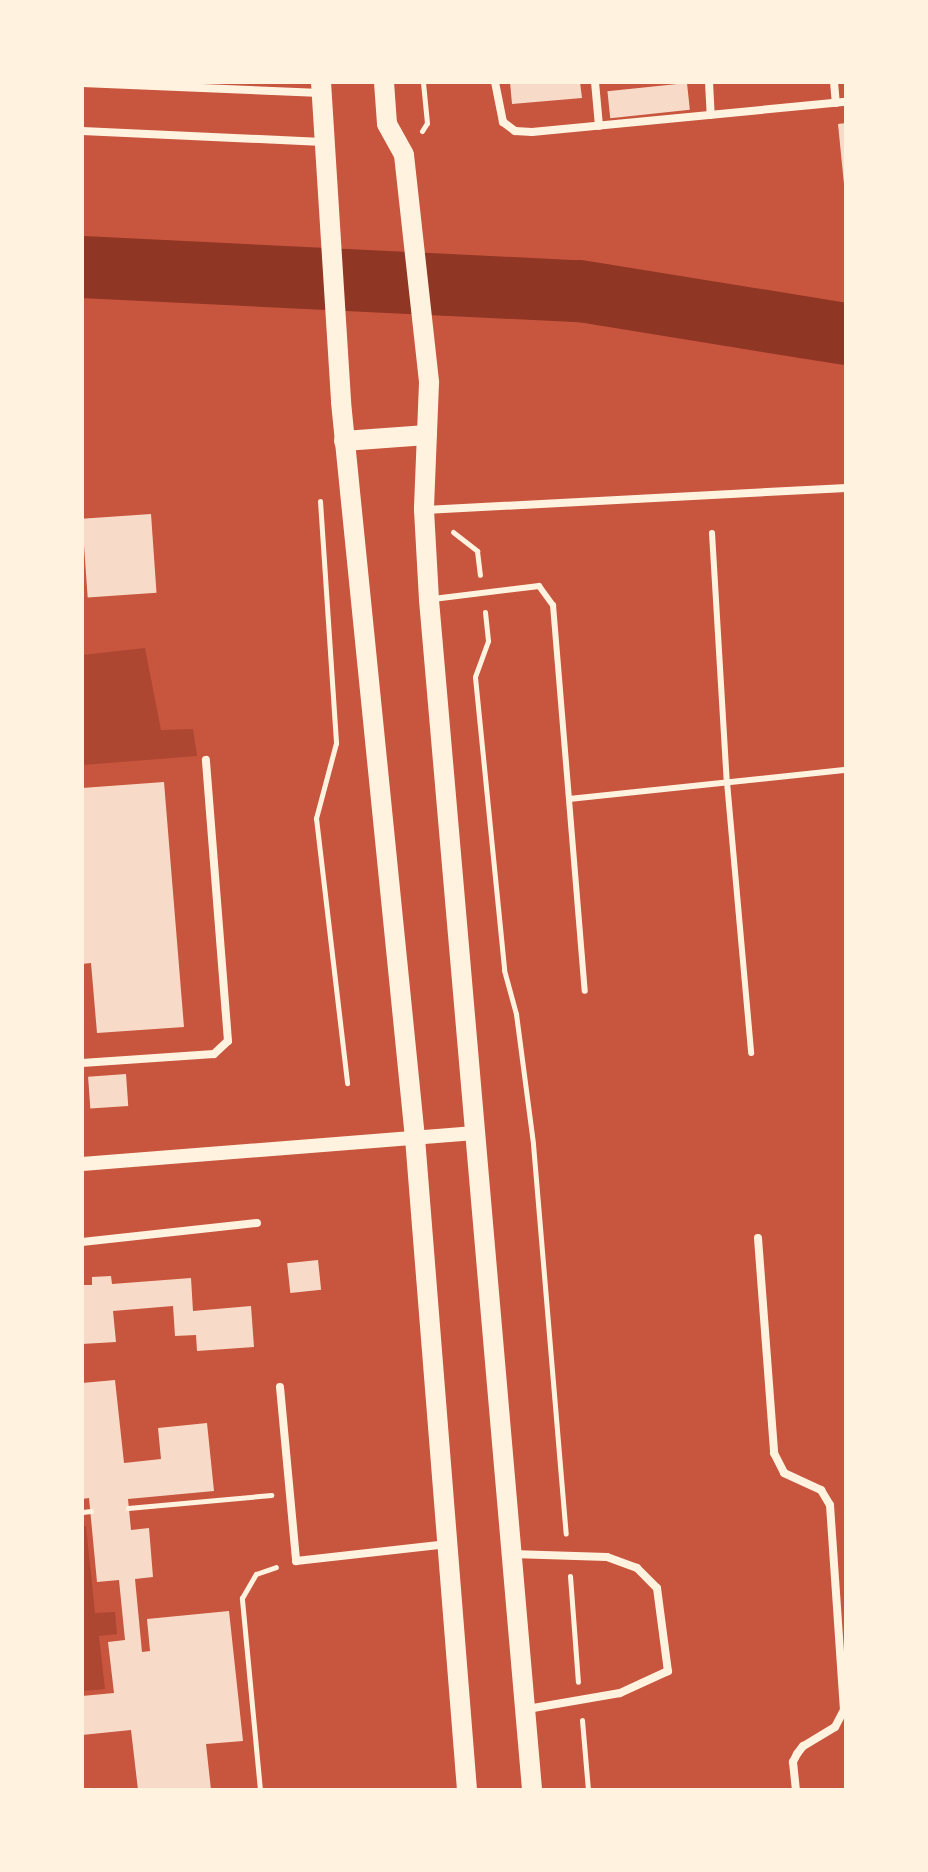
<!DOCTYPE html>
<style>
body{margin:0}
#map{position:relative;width:928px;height:1872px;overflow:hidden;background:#c8553d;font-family:Roboto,sans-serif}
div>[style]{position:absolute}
.green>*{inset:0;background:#ae4732}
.river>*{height:62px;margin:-31px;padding:0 31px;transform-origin:31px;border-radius:31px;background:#8f3625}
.building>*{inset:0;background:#f7dbc8;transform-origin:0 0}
.path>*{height:5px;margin:-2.5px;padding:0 2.5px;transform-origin:2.5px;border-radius:2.5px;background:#fff3e0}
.service>*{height:6px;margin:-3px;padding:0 3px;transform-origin:3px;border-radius:3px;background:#fff3e0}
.minor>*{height:8px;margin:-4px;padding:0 4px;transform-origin:4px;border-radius:4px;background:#fff3e0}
.tertiary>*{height:14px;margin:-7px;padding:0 7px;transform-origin:7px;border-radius:7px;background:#fff3e0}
.primary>*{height:20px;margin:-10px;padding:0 10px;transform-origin:10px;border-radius:10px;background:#fff3e0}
span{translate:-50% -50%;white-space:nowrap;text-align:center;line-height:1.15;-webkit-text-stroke:7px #fff3e0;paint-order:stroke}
.frame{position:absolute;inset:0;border:84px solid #fff3e0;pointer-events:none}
</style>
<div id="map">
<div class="green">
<i style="clip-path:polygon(145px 648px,161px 730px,193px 729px,197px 756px,83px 765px,82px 655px)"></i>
<i style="clip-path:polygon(82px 1526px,86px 1526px,95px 1613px,115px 1612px,117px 1634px,99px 1636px,105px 1689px,82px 1691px)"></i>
</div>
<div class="river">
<i style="left:82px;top:267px;width:499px;rotate:2.8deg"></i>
<i style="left:580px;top:291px;width:269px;rotate:9.2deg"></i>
</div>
<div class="building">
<i style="clip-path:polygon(510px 82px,580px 82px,582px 98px,512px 104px)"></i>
<i style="left:687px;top:83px;width:27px;height:80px;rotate:84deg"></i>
<i style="clip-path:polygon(846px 123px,846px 184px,844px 184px,838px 124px)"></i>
<i style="left:151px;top:514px;width:79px;height:69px;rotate:86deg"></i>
<i style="clip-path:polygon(164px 782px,184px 1027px,97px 1033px,91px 963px,82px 964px,82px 788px)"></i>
<i style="left:126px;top:1074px;width:32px;height:38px;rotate:86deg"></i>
<i style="left:318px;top:1260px;width:30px;height:31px;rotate:84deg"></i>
<i style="clip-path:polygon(111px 1276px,112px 1284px,191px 1278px,193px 1311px,251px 1306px,254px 1347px,197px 1351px,196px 1335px,175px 1336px,173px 1306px,113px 1311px,116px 1342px,82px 1344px,82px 1285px,92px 1285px,92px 1277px)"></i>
<i style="clip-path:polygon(115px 1380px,124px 1463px,161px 1459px,158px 1428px,207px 1423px,214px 1491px,128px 1499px,131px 1530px,149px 1528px,153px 1577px,135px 1579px,142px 1652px,150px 1651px,147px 1619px,229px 1611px,243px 1741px,206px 1744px,211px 1790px,138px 1790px,131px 1730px,82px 1735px,82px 1696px,114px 1693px,108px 1642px,125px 1640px,119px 1580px,97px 1582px,89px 1498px,82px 1499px,82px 1383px)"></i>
</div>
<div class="path">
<i style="left:422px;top:131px;width:9px;rotate:-58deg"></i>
<i style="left:427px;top:123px;width:41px;rotate:-95.6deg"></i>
<i style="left:320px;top:501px;width:243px;rotate:86.2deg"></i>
<i style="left:336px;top:743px;width:78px;rotate:104.9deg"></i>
<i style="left:316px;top:818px;width:267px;rotate:83.3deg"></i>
<i style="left:453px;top:532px;width:31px;rotate:38deg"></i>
<i style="left:477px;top:551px;width:24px;rotate:83deg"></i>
<i style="left:485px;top:612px;width:29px;rotate:84deg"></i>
<i style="left:488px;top:641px;width:38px;rotate:110deg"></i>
<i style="left:475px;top:677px;width:294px;rotate:84.3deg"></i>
<i style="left:504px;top:970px;width:46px;rotate:74.7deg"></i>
<i style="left:516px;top:1014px;width:131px;rotate:82.5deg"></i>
<i style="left:533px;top:1144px;width:391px;rotate:85.2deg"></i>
<i style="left:128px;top:1508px;width:144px;rotate:-5.2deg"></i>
<i style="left:82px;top:1512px;width:9px;rotate:-6deg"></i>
<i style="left:570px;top:1576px;width:106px;rotate:85.7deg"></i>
<i style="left:582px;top:1720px;width:70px;rotate:85.1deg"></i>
<i style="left:260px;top:1790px;width:193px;rotate:-95.4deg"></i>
<i style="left:242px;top:1598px;width:28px;rotate:-60deg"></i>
<i style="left:256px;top:1574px;width:21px;rotate:-19deg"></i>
</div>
<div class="service">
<i style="left:712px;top:533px;width:249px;rotate:86.6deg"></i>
<i style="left:727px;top:782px;width:272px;rotate:84.9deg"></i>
<i style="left:433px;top:599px;width:107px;rotate:-7deg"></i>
<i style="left:539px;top:586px;width:24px;rotate:54deg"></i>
<i style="left:553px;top:605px;width:387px;rotate:85.3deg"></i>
<i style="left:569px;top:799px;width:279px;rotate:-6deg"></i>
</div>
<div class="minor">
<i style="left:495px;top:82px;width:41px;rotate:78.7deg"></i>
<i style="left:503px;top:122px;width:15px;rotate:37deg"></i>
<i style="left:515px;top:131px;width:17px;rotate:3deg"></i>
<i style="left:532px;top:132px;width:315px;rotate:-5.5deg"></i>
<i style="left:595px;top:82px;width:44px;rotate:84.8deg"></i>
<i style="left:709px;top:82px;width:33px;rotate:87deg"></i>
<i style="left:834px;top:82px;width:21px;rotate:85deg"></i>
<i style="left:82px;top:83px;width:239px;rotate:2.4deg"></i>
<i style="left:82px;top:131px;width:241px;rotate:2.6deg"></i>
<i style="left:425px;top:510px;width:422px;rotate:-3deg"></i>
<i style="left:82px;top:1063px;width:132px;rotate:-3.9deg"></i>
<i style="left:214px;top:1054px;width:19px;rotate:-43deg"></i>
<i style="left:228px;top:1041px;width:282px;rotate:-94.5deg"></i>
<i style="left:758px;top:1238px;width:216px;rotate:85.7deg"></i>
<i style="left:774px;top:1453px;width:22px;rotate:63deg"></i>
<i style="left:784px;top:1473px;width:41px;rotate:24.7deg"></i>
<i style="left:821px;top:1490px;width:17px;rotate:59deg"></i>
<i style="left:830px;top:1505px;width:205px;rotate:86.1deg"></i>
<i style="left:844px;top:1710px;width:19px;rotate:118deg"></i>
<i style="left:835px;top:1727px;width:37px;rotate:149deg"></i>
<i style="left:803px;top:1746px;width:10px;rotate:127deg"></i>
<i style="left:797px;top:1754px;width:9px;rotate:117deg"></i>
<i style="left:793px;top:1762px;width:28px;rotate:84deg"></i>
<i style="left:82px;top:1242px;width:176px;rotate:-6.2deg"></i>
<i style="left:280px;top:1387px;width:175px;rotate:84.7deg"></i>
<i style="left:296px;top:1561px;width:153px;rotate:-6.4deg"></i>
<i style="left:512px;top:1554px;width:95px;rotate:1.8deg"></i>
<i style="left:607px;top:1557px;width:32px;rotate:20deg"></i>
<i style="left:637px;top:1568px;width:28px;rotate:45deg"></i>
<i style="left:657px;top:1588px;width:84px;rotate:82.5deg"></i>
<i style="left:668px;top:1671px;width:53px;rotate:155.4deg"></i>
<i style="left:620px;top:1693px;width:94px;rotate:170.2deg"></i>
</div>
<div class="tertiary">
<i style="left:82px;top:1164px;width:394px;rotate:-4.5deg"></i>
</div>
<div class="primary">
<i style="left:321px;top:82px;width:321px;rotate:86.4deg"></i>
<i style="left:341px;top:402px;width:740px;rotate:84.26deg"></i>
<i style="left:415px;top:1138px;width:654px;rotate:85.44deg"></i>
<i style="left:384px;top:82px;width:42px;rotate:85.9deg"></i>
<i style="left:387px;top:124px;width:35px;rotate:61deg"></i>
<i style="left:404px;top:155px;width:229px;rotate:83.7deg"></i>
<i style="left:429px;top:383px;width:127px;rotate:92.3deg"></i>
<i style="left:424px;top:510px;width:90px;rotate:86.8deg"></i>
<i style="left:429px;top:600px;width:1194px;rotate:85.05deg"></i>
<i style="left:344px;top:441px;width:83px;rotate:-4.1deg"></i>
</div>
<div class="frame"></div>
</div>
